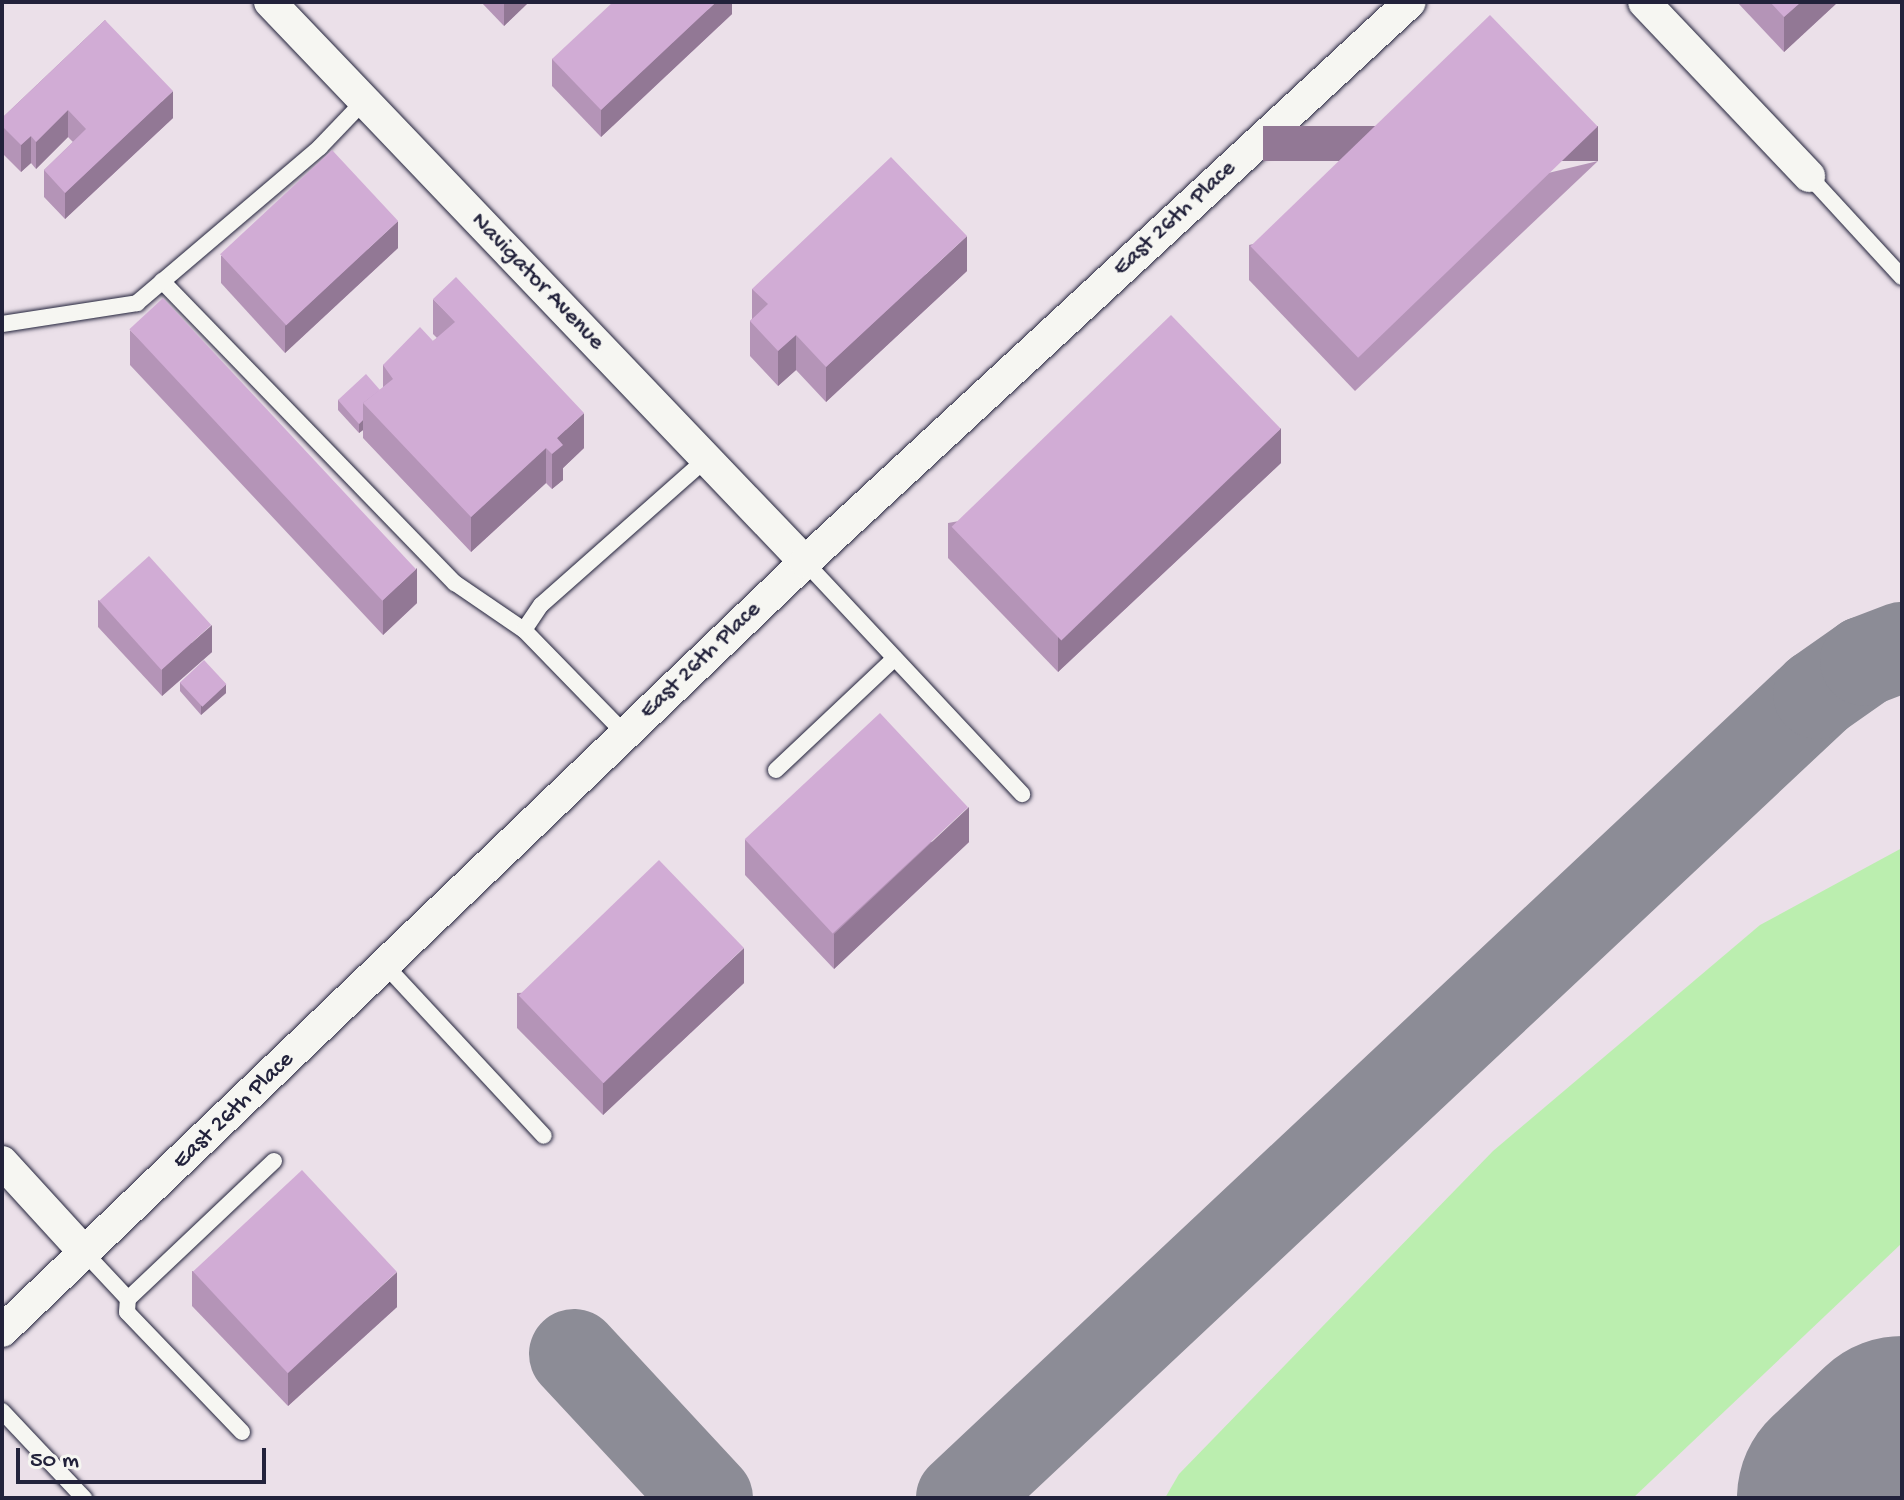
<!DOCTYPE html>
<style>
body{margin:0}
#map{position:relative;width:1904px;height:1500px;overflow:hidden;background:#f6f6f2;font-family:"Gochi Hand",sans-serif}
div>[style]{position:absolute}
.built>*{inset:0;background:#ebe0e9;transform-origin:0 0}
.green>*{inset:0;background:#bbeeaf}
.taxiway>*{height:90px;margin:-45px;padding:0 45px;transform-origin:45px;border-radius:45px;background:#8c8c96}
.runway>*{height:224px;margin:-112px;padding:0 112px;transform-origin:112px;border-radius:112px;background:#8c8c96}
.roads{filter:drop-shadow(0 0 2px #22223b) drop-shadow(0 0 2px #22223b)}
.lane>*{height:16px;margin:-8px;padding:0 8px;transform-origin:8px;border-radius:8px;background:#f6f6f2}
.street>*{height:32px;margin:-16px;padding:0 16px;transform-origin:16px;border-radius:16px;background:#f6f6f2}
.wall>*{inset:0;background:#b494b7}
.shaded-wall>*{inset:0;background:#927895;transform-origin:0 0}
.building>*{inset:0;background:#d1acd5;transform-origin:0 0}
span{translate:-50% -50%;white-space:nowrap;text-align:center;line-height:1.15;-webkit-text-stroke:8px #f6f6f2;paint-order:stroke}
.street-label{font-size:24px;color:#22223b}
.frame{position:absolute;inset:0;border:4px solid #22223b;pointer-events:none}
.scale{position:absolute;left:16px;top:1448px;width:250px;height:36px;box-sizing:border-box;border:4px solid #22223b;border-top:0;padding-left:10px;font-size:24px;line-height:28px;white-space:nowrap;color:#22223b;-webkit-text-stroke:6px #f6f6f2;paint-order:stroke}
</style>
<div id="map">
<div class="built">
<i style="left:2px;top:2px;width:1900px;height:1496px"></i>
</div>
<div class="green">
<i style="clip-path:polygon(1902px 848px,1902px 1243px,1633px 1498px,1165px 1498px,1179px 1474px,1493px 1151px,1760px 925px)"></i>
</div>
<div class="taxiway">
<i style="left:574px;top:1354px;width:197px;rotate:47.1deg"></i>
<i style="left:961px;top:1498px;width:1175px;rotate:-43.17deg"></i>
<i style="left:1818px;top:694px;width:57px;rotate:-35.1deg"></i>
<i style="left:1865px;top:661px;width:40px;rotate:-21deg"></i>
</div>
<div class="runway">
<i style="left:1849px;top:1498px;width:73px;rotate:-43.3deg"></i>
</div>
<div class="roads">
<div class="lane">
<i style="left:1809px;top:176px;width:137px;rotate:47.4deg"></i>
<i style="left:162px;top:281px;width:421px;rotate:45.9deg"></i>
<i style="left:455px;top:583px;width:83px;rotate:34.3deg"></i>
<i style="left:524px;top:630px;width:145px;rotate:45.8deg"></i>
<i style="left:2px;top:324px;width:137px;rotate:-8.8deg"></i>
<i style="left:137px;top:303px;width:240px;rotate:-40.4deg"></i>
<i style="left:320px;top:147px;width:64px;rotate:-46.3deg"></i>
<i style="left:805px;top:562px;width:318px;rotate:46.9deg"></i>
<i style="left:524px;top:630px;width:30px;rotate:-56deg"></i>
<i style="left:541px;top:605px;width:220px;rotate:-41.5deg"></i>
<i style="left:776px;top:770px;width:163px;rotate:-43.3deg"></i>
<i style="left:385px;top:965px;width:233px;rotate:47.1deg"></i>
<i style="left:85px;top:1253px;width:63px;rotate:46.9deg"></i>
<i style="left:2px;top:1411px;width:120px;rotate:46.7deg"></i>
<i style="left:242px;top:1432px;width:166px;rotate:-133.8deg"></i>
<i style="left:127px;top:1312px;width:13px;rotate:-86deg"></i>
<i style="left:128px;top:1299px;width:201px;rotate:-43.4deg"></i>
</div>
<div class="street">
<i style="left:270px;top:2px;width:774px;rotate:46.31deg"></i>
<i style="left:1644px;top:2px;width:240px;rotate:46.5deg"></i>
<i style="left:2px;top:1162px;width:123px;rotate:47.6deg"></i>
<i style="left:2px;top:1331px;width:1112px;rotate:-43.76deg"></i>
<i style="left:805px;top:562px;width:824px;rotate:-42.79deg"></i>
</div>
</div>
<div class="wall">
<i style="clip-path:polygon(481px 2px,529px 2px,504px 26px)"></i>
<i style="clip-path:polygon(732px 2px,732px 14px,601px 137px,552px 86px,552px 59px)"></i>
<i style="clip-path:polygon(1737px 2px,1838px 2px,1784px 52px)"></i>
<i style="clip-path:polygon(105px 20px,173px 118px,65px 219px,44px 197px,44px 170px,73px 142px,68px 137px,36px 169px,31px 163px,21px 172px,2px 153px,2px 118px)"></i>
<i style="clip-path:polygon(1598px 161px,1355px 391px,1249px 280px,1249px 245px)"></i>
<i style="clip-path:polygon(398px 248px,285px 353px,221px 283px,221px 256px)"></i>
<i style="clip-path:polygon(967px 271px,826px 402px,796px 370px,778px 386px,750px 356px,750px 321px,752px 319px,752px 289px)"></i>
<i style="clip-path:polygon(433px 299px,584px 448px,563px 468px,563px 480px,552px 489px,546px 483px,471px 552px,363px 438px,363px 430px,359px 433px,338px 410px,338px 400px,380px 390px,383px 388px,383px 365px,433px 341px,437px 338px,433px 334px)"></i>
<i style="clip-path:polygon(130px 330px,417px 603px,383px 635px,130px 365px)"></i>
<i style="clip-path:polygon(1281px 463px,1058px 672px,948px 558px,948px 523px)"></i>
<i style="clip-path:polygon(98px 600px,212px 652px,162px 696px,98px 627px)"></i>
<i style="clip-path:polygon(180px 682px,226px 693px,201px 715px,180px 691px)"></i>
<i style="clip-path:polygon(745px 840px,969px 842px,834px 969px,745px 875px)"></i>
<i style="clip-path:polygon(744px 983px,603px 1115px,517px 1028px,517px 993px)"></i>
<i style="clip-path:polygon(192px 1271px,397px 1307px,288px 1406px,192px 1306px)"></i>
</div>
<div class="shaded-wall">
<i style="clip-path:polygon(504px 2px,529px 2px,504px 26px)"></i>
<i style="clip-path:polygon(716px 2px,732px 2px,732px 14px,601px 137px,601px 110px)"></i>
<i style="clip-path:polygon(1801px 2px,1838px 2px,1784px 52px,1784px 17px)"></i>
<i style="clip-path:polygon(173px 91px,173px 118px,65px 219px,65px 193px)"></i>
<i style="clip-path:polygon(68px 110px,68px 137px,36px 169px,36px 142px)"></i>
<i style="left:1598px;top:126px;width:35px;height:335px;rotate:90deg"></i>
<i style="clip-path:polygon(31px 136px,31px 163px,21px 172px,21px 145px)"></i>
<i style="clip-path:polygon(398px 221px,398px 248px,285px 353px,285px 326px)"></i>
<i style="clip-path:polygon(967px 236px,967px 271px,826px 402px,826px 367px)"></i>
<i style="clip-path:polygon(796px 335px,796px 370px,778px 386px,778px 351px)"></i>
<i style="clip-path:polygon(584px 413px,584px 448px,563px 468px,563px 480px,552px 489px,552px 454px,557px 438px)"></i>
<i style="clip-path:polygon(363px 420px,363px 430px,359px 433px,359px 424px)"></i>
<i style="clip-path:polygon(1281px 428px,1281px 463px,1058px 672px,1058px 637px)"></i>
<i style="clip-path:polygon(546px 448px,546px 483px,471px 552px,471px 517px)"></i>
<i style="clip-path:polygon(417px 568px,417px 603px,383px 635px,383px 600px)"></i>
<i style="clip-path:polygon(212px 625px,212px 652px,162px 696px,162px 669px)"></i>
<i style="clip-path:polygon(226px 684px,226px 693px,201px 715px,201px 706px)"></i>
<i style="clip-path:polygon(969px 807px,969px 842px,834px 969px,834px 934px)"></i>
<i style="clip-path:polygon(744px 948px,744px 983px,603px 1115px,603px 1080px)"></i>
<i style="clip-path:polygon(397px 1272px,397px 1307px,288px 1406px,288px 1372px)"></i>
</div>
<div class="building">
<i style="clip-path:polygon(613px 2px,716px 2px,601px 110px,552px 59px)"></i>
<i style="clip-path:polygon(1770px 2px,1801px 2px,1784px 17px)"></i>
<i style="left:1490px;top:15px;width:155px;height:333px;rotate:46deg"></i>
<i style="clip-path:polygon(105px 20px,173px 91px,65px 193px,44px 170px,86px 129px,68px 110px,36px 142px,31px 136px,21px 145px,2px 126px,2px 118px)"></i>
<i style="left:332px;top:150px;width:97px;height:153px;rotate:47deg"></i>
<i style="clip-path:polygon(891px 157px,967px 236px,826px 367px,796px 335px,778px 351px,750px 321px,768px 304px,752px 289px)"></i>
<i style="clip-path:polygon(456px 277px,584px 413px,557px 438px,563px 445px,552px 454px,546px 448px,471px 517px,363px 403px,393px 379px,383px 365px,420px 327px,433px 341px,455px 322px,433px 299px)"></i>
<i style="left:163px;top:298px;width:371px;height:46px;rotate:47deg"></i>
<i style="left:1171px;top:315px;width:158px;height:305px;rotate:46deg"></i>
<i style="clip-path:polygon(366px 374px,380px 390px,363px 403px,363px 420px,359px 424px,338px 400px)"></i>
<i style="left:149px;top:556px;width:93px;height:67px;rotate:48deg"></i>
<i style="left:204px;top:660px;width:33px;height:33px;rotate:47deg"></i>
<i style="left:880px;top:713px;width:129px;height:185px;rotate:47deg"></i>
<i style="left:659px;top:860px;width:122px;height:195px;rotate:46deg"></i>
<i style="left:302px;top:1170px;width:139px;height:149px;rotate:47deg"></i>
</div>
<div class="street-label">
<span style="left:1175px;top:219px;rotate:-43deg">East 26th Place</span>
<span style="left:537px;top:282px;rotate:46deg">Navigator Avenue</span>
<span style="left:701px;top:661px;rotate:-44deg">East 26th Place</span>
<span style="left:234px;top:1111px;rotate:-44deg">East 26th Place</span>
</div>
<div class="frame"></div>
<div class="scale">50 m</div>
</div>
